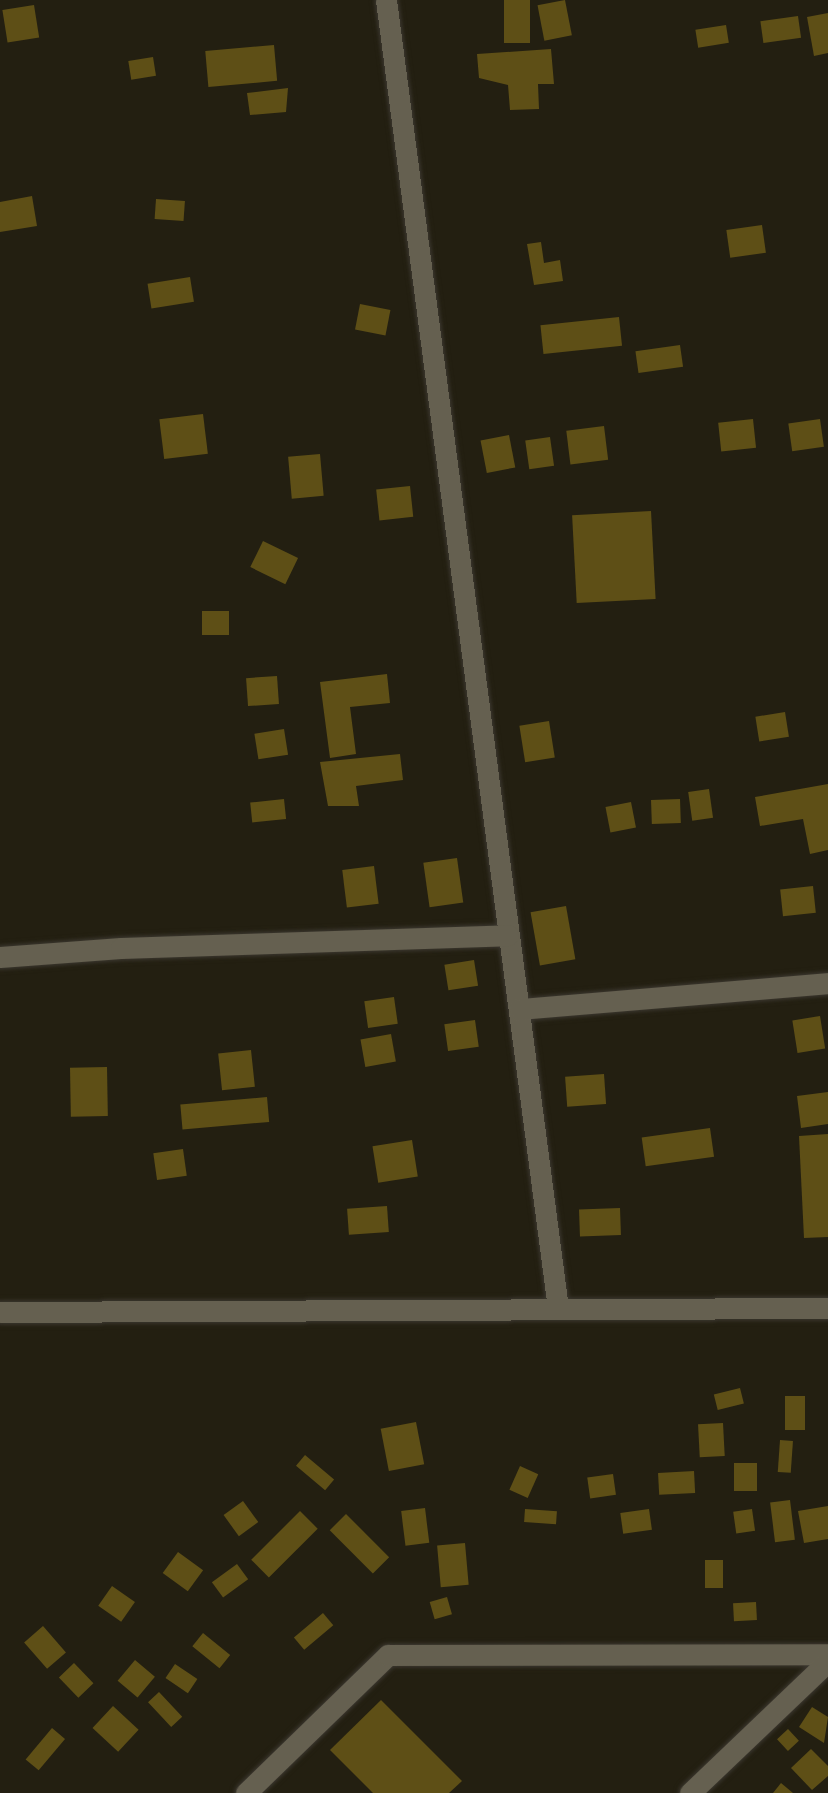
<!DOCTYPE html>
<style>
body{margin:0}
#map{position:relative;width:828px;height:1793px;overflow:hidden;background:#231f11;font-family:Roboto,sans-serif}
div>[style]{position:absolute}
.building>*{inset:0;background:#5e4f16;transform-origin:0 0}
.roads{filter:drop-shadow(0 0 2px #3b372f) drop-shadow(0 0 2px #3b372f)}
.street>*{height:21px;margin:-10.5px;padding:0 10.5px;transform-origin:10.5px;border-radius:10.5px;background:#656050}
span{translate:-50% -50%;white-space:nowrap;text-align:center;line-height:1.15;-webkit-text-stroke:5px #0b0904;paint-order:stroke}
</style>
<div id="map">
<div class="building">
<i style="left:504px;top:0;width:26px;height:43px"></i>
<i style="left:565px;top:0;width:36px;height:28px;rotate:79deg"></i>
<i style="left:34px;top:5px;width:33px;height:32px;rotate:81deg"></i>
<i style="clip-path:polygon(828px 13px,828px 53px,814px 56px,807px 17px)"></i>
<i style="left:798px;top:16px;width:22px;height:38px;rotate:82deg"></i>
<i style="left:726px;top:25px;width:18px;height:31px;rotate:81deg"></i>
<i style="left:274px;top:45px;width:36px;height:69px;rotate:85deg"></i>
<i style="clip-path:polygon(551px 49px,554px 84px,538px 84px,539px 109px,510px 110px,508px 85px,479px 78px,477px 54px)"></i>
<i style="left:153px;top:57px;width:19px;height:25px;rotate:81deg"></i>
<i style="clip-path:polygon(288px 88px,286px 112px,250px 115px,247px 93px)"></i>
<i style="clip-path:polygon(32px 196px,37px 226px,0 232px,0 202px)"></i>
<i style="left:156px;top:199px;width:29px;height:20px;rotate:4deg"></i>
<i style="left:762px;top:225px;width:28px;height:36px;rotate:82deg"></i>
<i style="clip-path:polygon(541px 242px,544px 263px,560px 260px,563px 281px,534px 285px,527px 244px)"></i>
<i style="left:190px;top:277px;width:25px;height:43px;rotate:81deg"></i>
<i style="left:360px;top:304px;width:31px;height:26px;rotate:11deg"></i>
<i style="left:619px;top:317px;width:29px;height:79px;rotate:84deg"></i>
<i style="left:680px;top:345px;width:22px;height:45px;rotate:82deg"></i>
<i style="left:203px;top:414px;width:40px;height:44px;rotate:83deg"></i>
<i style="left:753px;top:419px;width:29px;height:35px;rotate:84deg"></i>
<i style="left:820px;top:419px;width:28px;height:32px;rotate:82deg"></i>
<i style="left:604px;top:426px;width:34px;height:38px;rotate:83deg"></i>
<i style="left:509px;top:435px;width:33px;height:29px;rotate:79deg"></i>
<i style="left:550px;top:437px;width:29px;height:25px;rotate:82deg"></i>
<i style="left:320px;top:454px;width:42px;height:32px;rotate:85deg"></i>
<i style="left:410px;top:486px;width:31px;height:34px;rotate:84deg"></i>
<i style="left:651px;top:511px;width:88px;height:79px;rotate:87deg"></i>
<i style="left:263px;top:541px;width:39px;height:29px;rotate:26deg"></i>
<i style="left:229px;top:611px;width:24px;height:27px;rotate:90deg"></i>
<i style="clip-path:polygon(387px 674px,390px 703px,350px 707px,356px 754px,330px 758px,320px 682px)"></i>
<i style="left:277px;top:676px;width:28px;height:31px;rotate:86deg"></i>
<i style="left:785px;top:712px;width:25px;height:30px;rotate:81deg"></i>
<i style="left:549px;top:721px;width:37px;height:30px;rotate:81deg"></i>
<i style="left:284px;top:729px;width:26px;height:30px;rotate:81deg"></i>
<i style="clip-path:polygon(400px 754px,403px 780px,356px 786px,359px 806px,328px 806px,320px 762px)"></i>
<i style="clip-path:polygon(828px 784px,828px 850px,810px 854px,803px 819px,760px 826px,755px 797px)"></i>
<i style="left:709px;top:789px;width:29px;height:21px;rotate:82deg"></i>
<i style="left:284px;top:799px;width:20px;height:34px;rotate:84deg"></i>
<i style="left:680px;top:799px;width:24px;height:29px;rotate:88deg"></i>
<i style="left:631px;top:802px;width:26px;height:26px;rotate:79deg"></i>
<i style="left:457px;top:858px;width:45px;height:34px;rotate:82deg"></i>
<i style="left:374px;top:866px;width:38px;height:32px;rotate:83deg"></i>
<i style="left:813px;top:886px;width:27px;height:33px;rotate:84deg"></i>
<i style="left:566px;top:906px;width:54px;height:36px;rotate:80deg"></i>
<i style="left:474px;top:960px;width:26px;height:30px;rotate:81deg"></i>
<i style="left:394px;top:997px;width:27px;height:30px;rotate:82deg"></i>
<i style="left:820px;top:1016px;width:33px;height:28px;rotate:81deg"></i>
<i style="left:475px;top:1020px;width:27px;height:31px;rotate:82deg"></i>
<i style="left:391px;top:1034px;width:28px;height:31px;rotate:80deg"></i>
<i style="left:251px;top:1050px;width:37px;height:33px;rotate:84deg"></i>
<i style="left:107px;top:1067px;width:49px;height:37px;rotate:89deg"></i>
<i style="left:604px;top:1074px;width:30px;height:39px;rotate:86deg"></i>
<i style="clip-path:polygon(828px 1092px,828px 1124px,801px 1128px,797px 1096px)"></i>
<i style="left:267px;top:1097px;width:25px;height:87px;rotate:85deg"></i>
<i style="left:710px;top:1128px;width:29px;height:69px;rotate:82deg"></i>
<i style="clip-path:polygon(828px 1134px,828px 1237px,804px 1238px,799px 1136px)"></i>
<i style="left:412px;top:1140px;width:37px;height:40px;rotate:81deg"></i>
<i style="left:183px;top:1149px;width:27px;height:30px;rotate:82deg"></i>
<i style="left:387px;top:1206px;width:26px;height:40px;rotate:86deg"></i>
<i style="left:620px;top:1208px;width:27px;height:41px;rotate:88deg"></i>
<i style="left:740px;top:1388px;width:16px;height:27px;rotate:76deg"></i>
<i style="left:785px;top:1396px;width:20px;height:34px"></i>
<i style="left:416px;top:1422px;width:43px;height:36px;rotate:79deg"></i>
<i style="left:723px;top:1423px;width:33px;height:25px;rotate:87deg"></i>
<i style="left:780px;top:1440px;width:13px;height:32px;rotate:4deg"></i>
<i style="left:305px;top:1455px;width:38px;height:14px;rotate:40deg"></i>
<i style="left:734px;top:1463px;width:23px;height:28px"></i>
<i style="left:520px;top:1466px;width:20px;height:26px;rotate:24deg"></i>
<i style="left:694px;top:1471px;width:22px;height:36px;rotate:87deg"></i>
<i style="left:613px;top:1474px;width:21px;height:26px;rotate:82deg"></i>
<i style="left:790px;top:1500px;width:40px;height:20px;rotate:83deg"></i>
<i style="left:243px;top:1501px;width:26px;height:24px;rotate:54deg"></i>
<i style="clip-path:polygon(828px 1506px,828px 1539px,804px 1543px,798px 1511px)"></i>
<i style="left:425px;top:1508px;width:35px;height:24px;rotate:83deg"></i>
<i style="left:525px;top:1509px;width:32px;height:13px;rotate:4deg"></i>
<i style="left:649px;top:1509px;width:21px;height:29px;rotate:82deg"></i>
<i style="left:752px;top:1509px;width:22px;height:19px;rotate:82deg"></i>
<i style="left:300px;top:1511px;width:25px;height:69px;rotate:45deg"></i>
<i style="left:346px;top:1514px;width:61px;height:23px;rotate:45deg"></i>
<i style="left:465px;top:1543px;width:42px;height:28px;rotate:85deg"></i>
<i style="left:178px;top:1552px;width:31px;height:26px;rotate:36deg"></i>
<i style="left:705px;top:1560px;width:18px;height:28px"></i>
<i style="left:237px;top:1564px;width:19px;height:31px;rotate:54deg"></i>
<i style="left:112px;top:1586px;width:28px;height:24px;rotate:35deg"></i>
<i style="left:447px;top:1597px;width:18px;height:18px;rotate:74deg"></i>
<i style="left:756px;top:1602px;width:18px;height:23px;rotate:87deg"></i>
<i style="left:323px;top:1613px;width:16px;height:38px;rotate:50deg"></i>
<i style="left:43px;top:1626px;width:35px;height:25px;rotate:49deg"></i>
<i style="left:203px;top:1633px;width:35px;height:17px;rotate:39deg"></i>
<i style="left:135px;top:1660px;width:26px;height:27px;rotate:40deg"></i>
<i style="left:74px;top:1663px;width:28px;height:21px;rotate:46deg"></i>
<i style="left:175px;top:1664px;width:27px;height:17px;rotate:34deg"></i>
<i style="left:159px;top:1692px;width:34px;height:15px;rotate:47deg"></i>
<i style="clip-path:polygon(381px 1700px,462px 1781px,449px 1793px,373px 1793px,330px 1750px)"></i>
<i style="left:113px;top:1706px;width:35px;height:30px;rotate:43deg"></i>
<i style="clip-path:polygon(812px 1707px,828px 1717px,824px 1743px,799px 1727px)"></i>
<i style="left:52px;top:1728px;width:17px;height:41px;rotate:40deg"></i>
<i style="left:788px;top:1729px;width:16px;height:15px;rotate:47deg"></i>
<i style="clip-path:polygon(811px 1749px,828px 1766px,828px 1776px,812px 1790px,791px 1768px)"></i>
<i style="clip-path:polygon(781px 1783px,793px 1793px,773px 1793px)"></i>
</div>
<div class="roads">
<div class="street">
<i style="left:386px;top:0;width:1319px;rotate:82.51deg"></i>
<i style="left:0;top:957px;width:121px;rotate:-4.3deg"></i>
<i style="left:121px;top:948px;width:387px;rotate:-1.9deg"></i>
<i style="left:520px;top:1009px;width:309px;rotate:-4.8deg"></i>
<i style="left:0;top:1312px;width:828px;rotate:-0.28deg"></i>
<i style="left:246px;top:1793px;width:198px;rotate:-44.2deg"></i>
<i style="left:388px;top:1655px;width:440px;rotate:-0.1deg"></i>
<i style="left:690px;top:1793px;width:191px;rotate:-43.7deg"></i>
</div>
</div>
</div>
